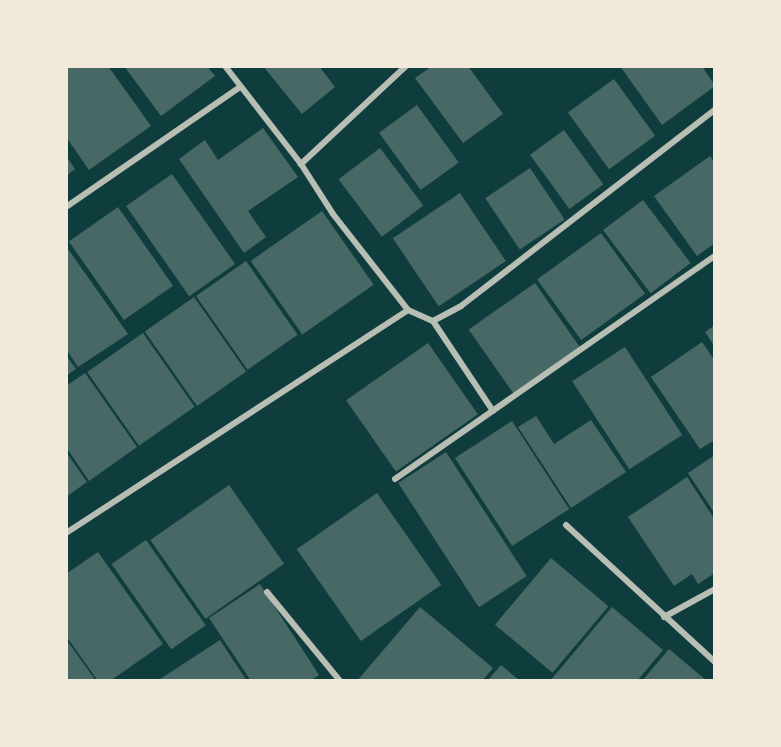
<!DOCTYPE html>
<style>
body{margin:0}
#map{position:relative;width:781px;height:747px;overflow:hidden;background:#0f3d3e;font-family:"Exo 2",sans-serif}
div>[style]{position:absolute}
.building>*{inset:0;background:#486865;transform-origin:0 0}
.minor>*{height:6px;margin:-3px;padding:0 3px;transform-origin:3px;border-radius:3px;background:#b8beb3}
span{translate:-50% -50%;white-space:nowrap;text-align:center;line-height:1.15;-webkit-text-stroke:6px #f1e9da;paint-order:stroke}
.frame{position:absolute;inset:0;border:68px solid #f1e9da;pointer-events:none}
</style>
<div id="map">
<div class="building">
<i style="clip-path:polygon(66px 66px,108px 66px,151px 126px,89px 170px,66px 137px)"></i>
<i style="clip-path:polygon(124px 66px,207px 66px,215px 76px,161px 116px)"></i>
<i style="clip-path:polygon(263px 66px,319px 66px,335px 87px,302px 114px)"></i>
<i style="clip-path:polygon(432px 66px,468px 66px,503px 114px,463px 143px,415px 78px)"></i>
<i style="clip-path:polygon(620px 66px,702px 66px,715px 86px,662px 125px)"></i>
<i style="left:614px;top:79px;width:70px;height:57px;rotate:54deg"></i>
<i style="left:417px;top:105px;width:71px;height:47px;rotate:54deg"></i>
<i style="clip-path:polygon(263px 128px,298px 177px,248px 211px,266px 237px,244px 253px,179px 159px,205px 140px,218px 160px)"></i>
<i style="left:564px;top:130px;width:67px;height:42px;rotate:54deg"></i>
<i style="left:380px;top:148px;width:72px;height:52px;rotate:53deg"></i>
<i style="clip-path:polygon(66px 156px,75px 169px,66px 176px)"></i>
<i style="clip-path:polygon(710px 156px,715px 163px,715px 243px,697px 256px,654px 196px)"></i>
<i style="left:530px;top:168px;width:62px;height:54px;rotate:56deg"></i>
<i style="left:172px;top:174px;width:110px;height:56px;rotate:55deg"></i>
<i style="left:460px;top:193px;width:82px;height:81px;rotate:56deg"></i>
<i style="left:643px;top:200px;width:79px;height:50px;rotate:53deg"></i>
<i style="left:118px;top:207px;width:96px;height:60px;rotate:55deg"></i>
<i style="left:322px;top:211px;width:90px;height:87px;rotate:55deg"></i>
<i style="left:601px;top:233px;width:75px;height:79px;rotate:54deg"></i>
<i style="clip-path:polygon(66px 246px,128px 334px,78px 367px,66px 349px)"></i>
<i style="left:246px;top:261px;width:90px;height:61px;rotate:55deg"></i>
<i style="left:535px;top:283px;width:78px;height:81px;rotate:55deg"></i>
<i style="left:194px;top:297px;width:91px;height:60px;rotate:55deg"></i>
<i style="clip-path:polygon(715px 325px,715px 347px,705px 332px)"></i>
<i style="left:143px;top:333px;width:90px;height:68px;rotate:55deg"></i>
<i style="clip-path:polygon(702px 342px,715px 361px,715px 440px,700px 449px,651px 377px)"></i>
<i style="left:428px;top:343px;width:87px;height:100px;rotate:55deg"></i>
<i style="left:625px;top:347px;width:105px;height:63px;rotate:57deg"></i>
<i style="clip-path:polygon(66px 355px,76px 369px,66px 376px)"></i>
<i style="clip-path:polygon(85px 373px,137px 447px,89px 481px,66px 447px,66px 386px)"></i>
<i style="clip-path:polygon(536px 416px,554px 444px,591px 420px,626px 472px,571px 508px,518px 427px)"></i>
<i style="left:512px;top:421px;width:105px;height:68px;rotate:57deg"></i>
<i style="clip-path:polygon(66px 452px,87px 482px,66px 497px)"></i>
<i style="left:446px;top:452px;width:148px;height:57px;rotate:57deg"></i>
<i style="clip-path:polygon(715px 455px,715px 514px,688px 473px)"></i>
<i style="clip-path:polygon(687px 477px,715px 520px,715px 573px,698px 584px,692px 574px,674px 586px,628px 517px)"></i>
<i style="left:229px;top:485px;width:96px;height:96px;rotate:55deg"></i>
<i style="left:377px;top:493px;width:112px;height:98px;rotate:55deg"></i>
<i style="left:146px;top:540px;width:104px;height:42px;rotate:55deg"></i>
<i style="clip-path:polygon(98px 552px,163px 644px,110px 681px,98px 681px,66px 636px,66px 574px)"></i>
<i style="left:551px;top:558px;width:75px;height:87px;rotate:40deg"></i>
<i style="clip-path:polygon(260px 584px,319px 675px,310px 681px,251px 681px,209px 618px)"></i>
<i style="clip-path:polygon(420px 607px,493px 668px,482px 681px,357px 681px)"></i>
<i style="clip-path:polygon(612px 607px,663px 650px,637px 681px,550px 681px)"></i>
<i style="clip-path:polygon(66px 639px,96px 681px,66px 681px)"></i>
<i style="clip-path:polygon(220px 640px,247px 681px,157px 681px)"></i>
<i style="clip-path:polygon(669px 649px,707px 681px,642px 681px)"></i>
<i style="clip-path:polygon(501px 665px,520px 681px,487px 681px)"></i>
</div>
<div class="minor">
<i style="left:225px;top:66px;width:124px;rotate:52.2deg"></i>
<i style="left:406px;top:66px;width:144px;rotate:137deg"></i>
<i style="left:301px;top:164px;width:59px;rotate:57.4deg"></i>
<i style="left:333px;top:214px;width:122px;rotate:52deg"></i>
<i style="left:408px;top:310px;width:27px;rotate:24deg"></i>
<i style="left:433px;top:321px;width:32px;rotate:-28deg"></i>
<i style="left:461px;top:306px;width:321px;rotate:-37.7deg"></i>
<i style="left:66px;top:207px;width:211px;rotate:-34.6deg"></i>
<i style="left:433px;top:321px;width:108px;rotate:56.3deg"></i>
<i style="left:395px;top:479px;width:390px;rotate:-34.9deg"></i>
<i style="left:566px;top:525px;width:202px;rotate:42.6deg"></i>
<i style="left:66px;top:533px;width:408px;rotate:-33.1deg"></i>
<i style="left:267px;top:592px;width:115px;rotate:50.6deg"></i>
<i style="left:664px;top:617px;width:58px;rotate:-28.8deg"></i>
</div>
<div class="frame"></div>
</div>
